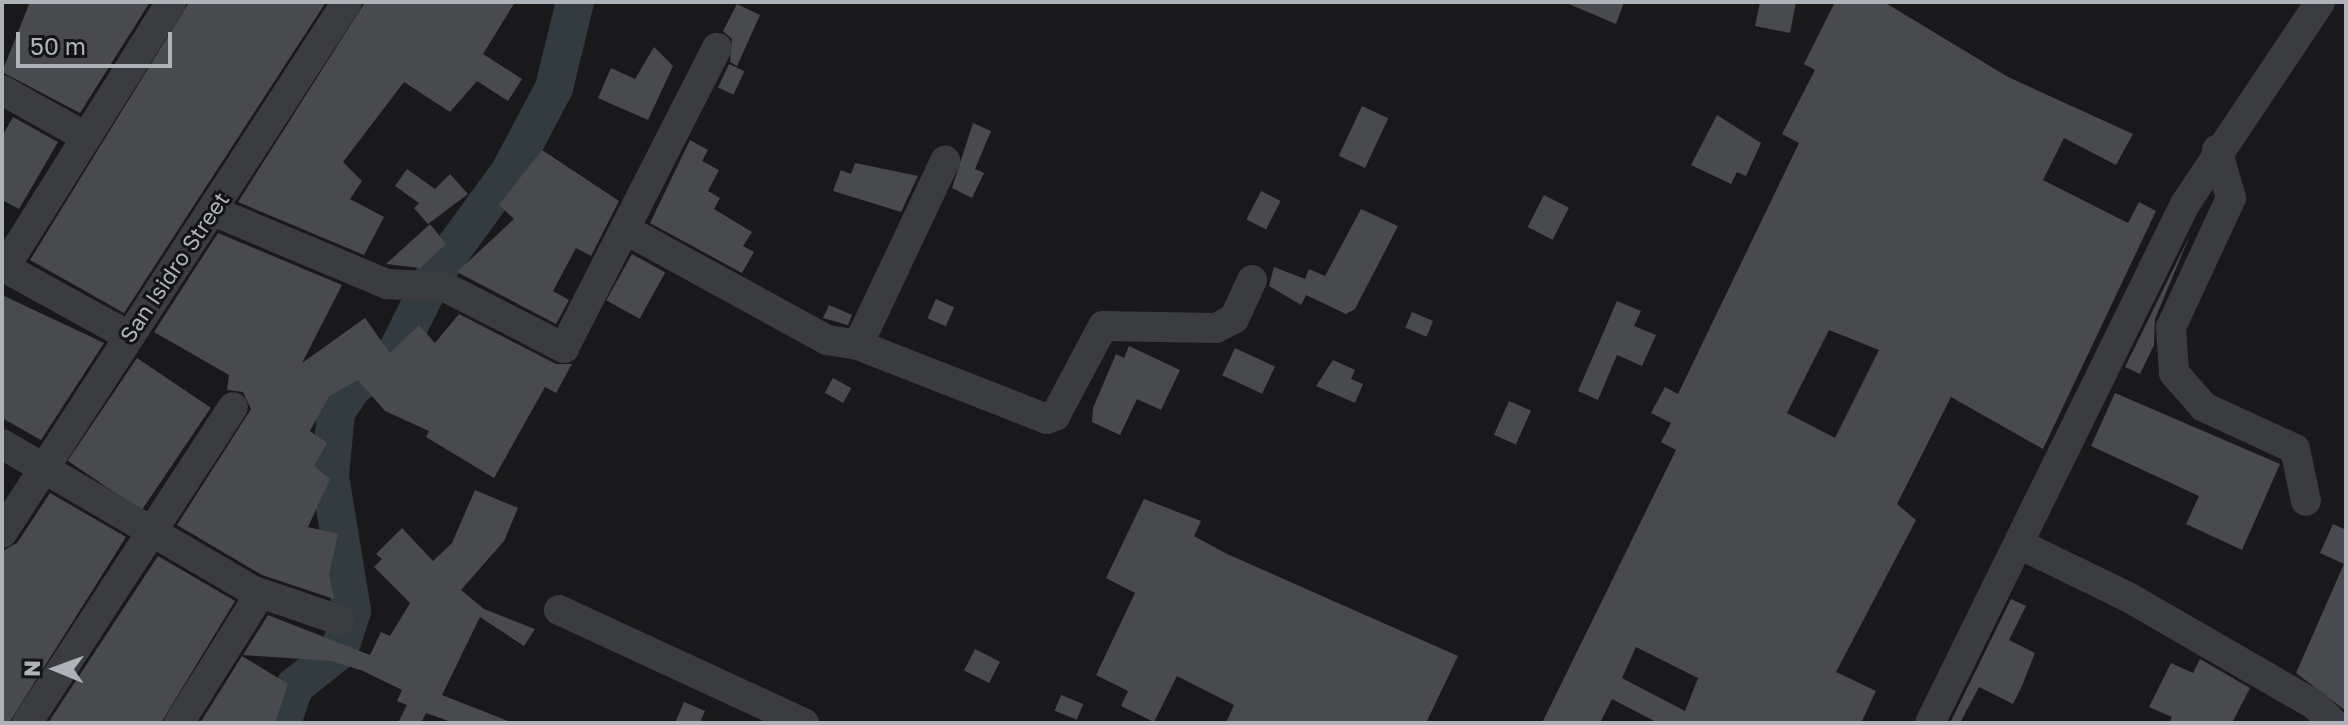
<!DOCTYPE html>
<style>
body{margin:0}
#map{position:relative;width:2348px;height:725px;overflow:hidden;background:#19191b;font-family:"Golos Text",sans-serif}
div>[style]{position:absolute}
.river>*{height:38px;margin:-19px;padding:0 19px;transform-origin:19px;border-radius:19px;background:#323c40}
.building>*{inset:0;background:#484a4d;transform-origin:0 0}
.minor>*{height:30px;margin:-15px;padding:0 15px;transform-origin:15px;border-radius:15px;background:#3a3c3f}
span{translate:-50% -50%;white-space:nowrap;text-align:center;line-height:1.15;-webkit-text-stroke:6px #141416;paint-order:stroke}
.street-label{font-size:22px;color:#adb3b9}
.frame{position:absolute;inset:0;border:4px solid #adb3b9;pointer-events:none}
.north{position:absolute;left:16px;top:629px;width:80px;height:80px;-webkit-text-stroke:6px #141416;paint-order:stroke;rotate:271deg;font-size:22px;font-weight:700;line-height:32px;text-align:center;color:#adb3b9}
.north::after{content:'';display:block;margin:auto;width:28px;height:36px;background:#adb3b9;clip-path:polygon(50% 0,100% 100%,50% 72%,0 100%)}
.scale{position:absolute;left:16px;top:32px;width:156px;height:36px;box-sizing:border-box;border:4px solid #adb3b9;border-top:0;padding-left:10px;font-size:24px;line-height:28px;white-space:nowrap;color:#adb3b9;-webkit-text-stroke:6px #141416;paint-order:stroke}
</style>
<div id="map">
<div class="river">
<i style="left:282px;top:723px;width:39px;rotate:-71deg"></i>
<i style="left:295px;top:686px;width:56px;rotate:-38.5deg"></i>
<i style="left:339px;top:651px;width:42px;rotate:-72deg"></i>
<i style="left:352px;top:611px;width:137px;rotate:-99.3deg"></i>
<i style="left:330px;top:476px;width:64px;rotate:-84.6deg"></i>
<i style="left:336px;top:412px;width:30px;rotate:-56deg"></i>
<i style="left:353px;top:387px;width:53px;rotate:-37.3deg"></i>
<i style="left:395px;top:355px;width:90px;rotate:-63.7deg"></i>
<i style="left:435px;top:274px;width:127px;rotate:-53.9deg"></i>
<i style="left:510px;top:171px;width:94px;rotate:-62.1deg"></i>
<i style="left:554px;top:88px;width:89px;rotate:-76.3deg"></i>
</div>
<div class="building">
<i style="clip-path:polygon(30px 2px,150px 2px,80px 113px,2px 72px)"></i>
<i style="clip-path:polygon(189px 2px,326px 2px,124px 313px,30px 260px)"></i>
<i style="clip-path:polygon(365px 2px,515px 2px,483px 54px,522px 79px,508px 101px,477px 81px,450px 112px,404px 82px,343px 162px,362px 181px,350px 199px,384px 217px,364px 255px,238px 202px)"></i>
<i style="clip-path:polygon(1564px 2px,1624px 2px,1616px 24px)"></i>
<i style="clip-path:polygon(1760px 2px,1796px 2px,1790px 33px,1755px 26px)"></i>
<i style="clip-path:polygon(evenodd,1835px 2px,1884px 2px,2008px 77px,2133px 134px,2116px 165px,2064px 138px,2043px 180px,2128px 223px,2139px 202px,2156px 211px,2043px 449px,1951px 397px,1897px 504px,1916px 520px,1836px 672px,1876px 691px,1861px 723px,1658px 723px,1612px 699px,1600px 723px,1542px 723px,1676px 450px,1661px 442px,1671px 423px,1651px 413px,1665px 387px,1678px 394px,1799px 143px,1782px 134px,1815px 70px,1804px 64px,1835px 2px,1829px 330px,1879px 350px,1835px 438px,1787px 413px,1829px 330px,1835px 2px,1636px 647px,1698px 678px,1685px 711px,1622px 678px,1636px 647px)"></i>
<i style="clip-path:polygon(737px 4px,760px 15px,737px 66px,730px 62px,732px 39px,723px 31px)"></i>
<i style="clip-path:polygon(654px 47px,673px 66px,648px 120px,598px 98px,611px 68px,635px 79px)"></i>
<i style="left:729px;top:64px;width:17px;height:26px;rotate:25deg"></i>
<i style="left:1362px;top:106px;width:29px;height:55px;rotate:25deg"></i>
<i style="clip-path:polygon(1717px 115px,1761px 143px,1746px 176px,1737px 172px,1731px 184px,1691px 165px)"></i>
<i style="clip-path:polygon(13px 117px,58px 142px,19px 209px,2px 200px,2px 136px)"></i>
<i style="clip-path:polygon(973px 123px,991px 131px,975px 169px,984px 173px,972px 198px,952px 188px)"></i>
<i style="clip-path:polygon(690px 140px,708px 150px,702px 161px,719px 170px,708px 191px,720px 198px,714px 209px,752px 232px,743px 246px,754px 252px,742px 273px,650px 223px)"></i>
<i style="clip-path:polygon(542px 150px,619px 201px,591px 256px,576px 248px,553px 291px,569px 300px,556px 324px,457px 272px,514px 219px,499px 205px)"></i>
<i style="clip-path:polygon(855px 163px,918px 176px,901px 212px,833px 191px,841px 170px,851px 174px)"></i>
<i style="clip-path:polygon(407px 169px,435px 189px,450px 174px,468px 194px,428px 224px,414px 208px,419px 203px,395px 186px)"></i>
<i style="left:1261px;top:191px;width:22px;height:32px;rotate:27deg"></i>
<i style="left:1544px;top:195px;width:28px;height:36px;rotate:27deg"></i>
<i style="clip-path:polygon(1361px 209px,1398px 226px,1355px 309px,1346px 314px,1306px 295px,1301px 305px,1269px 286px,1274px 267px,1305px 279px,1309px 269px,1325px 276px)"></i>
<i style="clip-path:polygon(430px 224px,446px 244px,420px 268px,386px 264px)"></i>
<i style="clip-path:polygon(218px 233px,342px 285px,302px 363px,365px 318px,390px 353px,419px 325px,435px 343px,459px 314px,556px 364px,572px 364px,556px 393px,545px 387px,494px 478px,426px 437px,429px 431px,385px 411px,358px 380px,329px 396px,310px 431px,327px 443px,314px 466px,330px 479px,308px 527px,338px 534px,329px 574px,334px 599px,262px 575px,177px 525px,251px 409px,243px 392px,227px 390px,229px 375px,154px 332px)"></i>
<i style="clip-path:polygon(2190px 235px,2155px 319px,2154px 345px,2140px 374px,2125px 367px)"></i>
<i style="left:632px;top:254px;width:38px;height:53px;rotate:29deg"></i>
<i style="clip-path:polygon(2px 295px,104px 343px,41px 440px,2px 418px)"></i>
<i style="left:936px;top:299px;width:20px;height:21px;rotate:24deg"></i>
<i style="clip-path:polygon(1617px 301px,1641px 311px,1634px 326px,1656px 335px,1642px 366px,1617px 355px,1598px 400px,1578px 391px)"></i>
<i style="clip-path:polygon(829px 305px,852px 315px,848px 325px,823px 318px)"></i>
<i style="left:1412px;top:312px;width:23px;height:17px;rotate:23deg"></i>
<i style="clip-path:polygon(1129px 346px,1180px 370px,1161px 410px,1137px 399px,1120px 435px,1092px 422px,1093px 408px,1116px 354px,1124px 358px)"></i>
<i style="left:1235px;top:348px;width:44px;height:30px;rotate:25deg"></i>
<i style="left:137px;top:358px;width:89px;height:124px;rotate:34deg"></i>
<i style="clip-path:polygon(1333px 360px,1355px 370px,1351px 379px,1363px 384px,1355px 403px,1316px 386px)"></i>
<i style="left:833px;top:378px;width:21px;height:17px;rotate:29deg"></i>
<i style="clip-path:polygon(2115px 393px,2280px 464px,2242px 550px,2186px 524px,2199px 496px,2091px 446px)"></i>
<i style="left:1509px;top:401px;width:24px;height:37px;rotate:24deg"></i>
<i style="clip-path:polygon(475px 490px,518px 508px,504px 541px,461px 590px,484px 609px,535px 629px,524px 646px,480px 617px,442px 695px,513px 723px,454px 723px,426px 713px,421px 723px,398px 723px,407px 705px,397px 701px,402px 690px,363px 671px,332px 661px,243px 655px,268px 615px,370px 655px,381px 632px,390px 636px,410px 603px,374px 567px,382px 559px,376px 554px,402px 528px,433px 561px,452px 543px)"></i>
<i style="clip-path:polygon(50px 493px,126px 537px,9px 723px,2px 723px,2px 551px,17px 543px)"></i>
<i style="clip-path:polygon(1144px 499px,1201px 521px,1194px 536px,1227px 554px,1458px 656px,1426px 723px,1226px 723px,1234px 705px,1177px 676px,1154px 722px,1121px 706px,1128px 691px,1096px 675px,1135px 593px,1106px 578px)"></i>
<i style="clip-path:polygon(2333px 524px,2346px 530px,2346px 711px,2296px 673px,2344px 564px,2320px 553px)"></i>
<i style="clip-path:polygon(158px 556px,235px 601px,161px 723px,48px 723px)"></i>
<i style="clip-path:polygon(2011px 599px,2026px 606px,2009px 640px,2035px 653px,2022px 686px,2013px 704px,1979px 687px,1960px 723px,1950px 723px)"></i>
<i style="left:975px;top:649px;width:28px;height:24px;rotate:27deg"></i>
<i style="clip-path:polygon(242px 656px,288px 684px,275px 723px,200px 723px)"></i>
<i style="clip-path:polygon(2200px 659px,2250px 688px,2232px 723px,2169px 723px,2172px 717px,2149px 707px,2171px 663px,2193px 673px)"></i>
<i style="left:1061px;top:695px;width:24px;height:17px;rotate:22deg"></i>
<i style="clip-path:polygon(684px 702px,705px 711px,700px 723px,675px 723px)"></i>
</div>
<div class="minor">
<i style="left:2px;top:90px;width:94px;rotate:29.3deg"></i>
<i style="left:2217px;top:150px;width:50px;rotate:73.7deg"></i>
<i style="left:2231px;top:198px;width:142px;rotate:114.9deg"></i>
<i style="left:2171px;top:327px;width:46px;rotate:86.3deg"></i>
<i style="left:2174px;top:373px;width:45px;rotate:48.6deg"></i>
<i style="left:2204px;top:407px;width:100px;rotate:24.8deg"></i>
<i style="left:2295px;top:449px;width:53px;rotate:78.1deg"></i>
<i style="left:213px;top:211px;width:189px;rotate:22.8deg"></i>
<i style="left:387px;top:284px;width:58px;rotate:3deg"></i>
<i style="left:445px;top:287px;width:134px;rotate:27.1deg"></i>
<i style="left:564px;top:348px;width:337px;rotate:-63deg"></i>
<i style="left:628px;top:231px;width:227px;rotate:28.7deg"></i>
<i style="left:827px;top:340px;width:31px;rotate:9deg"></i>
<i style="left:858px;top:345px;width:204px;rotate:-64.7deg"></i>
<i style="left:2px;top:266px;width:143px;rotate:28.9deg"></i>
<i style="left:5px;top:267px;width:313px;rotate:-57.9deg"></i>
<i style="left:858px;top:345px;width:203px;rotate:21.4deg"></i>
<i style="left:1047px;top:419px;width:9px;rotate:-21deg"></i>
<i style="left:1055px;top:416px;width:102px;rotate:-61.9deg"></i>
<i style="left:1103px;top:326px;width:113px;rotate:1deg"></i>
<i style="left:1216px;top:328px;width:20px;rotate:-27deg"></i>
<i style="left:1234px;top:319px;width:43px;rotate:-65.2deg"></i>
<i style="left:2px;top:444px;width:292px;rotate:30.3deg"></i>
<i style="left:254px;top:591px;width:90px;rotate:18.8deg"></i>
<i style="left:2px;top:533px;width:633px;rotate:-56.99deg"></i>
<i style="left:2021px;top:545px;width:119px;rotate:25.9deg"></i>
<i style="left:2128px;top:597px;width:216px;rotate:30deg"></i>
<i style="left:2315px;top:705px;width:25px;rotate:45deg"></i>
<i style="left:559px;top:610px;width:270px;rotate:24.8deg"></i>
<i style="left:27px;top:723px;width:377px;rotate:-56.9deg"></i>
<i style="left:179px;top:723px;width:152px;rotate:-57.9deg"></i>
<i style="left:1930px;top:723px;width:578px;rotate:-63.83deg"></i>
<i style="left:2185px;top:204px;width:243px;rotate:-56.2deg"></i>
</div>
<div class="street-label">
<span style="left:174px;top:267px;rotate:-56deg">San Isidro Street</span>
</div>
<div class="frame"></div>
<div class="north">N</div>
<div class="scale">50 m</div>
</div>
